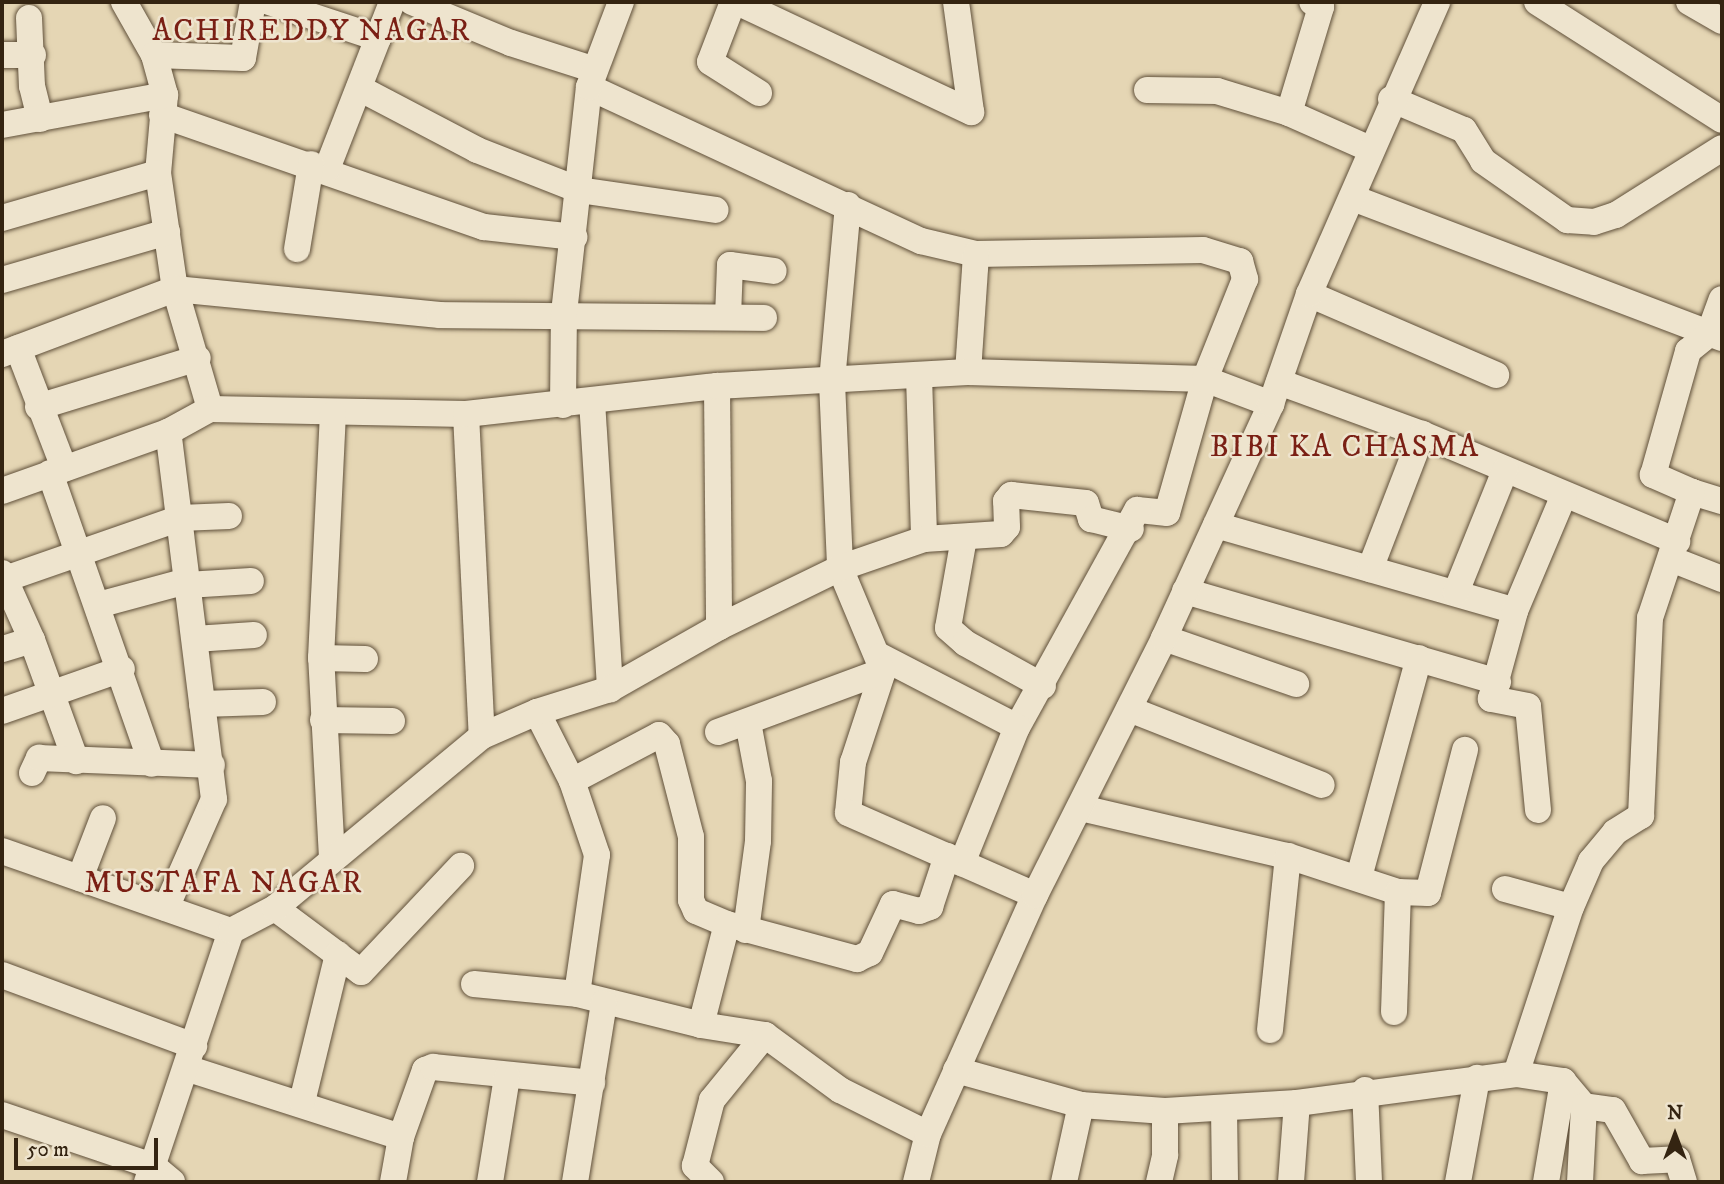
<!DOCTYPE html>
<style>
body{margin:0}
#map{position:relative;width:1724px;height:1184px;overflow:hidden;background:#e5d6b4;font-family:"IM FELL DW Pica",serif}
div>[style]{position:absolute}
.roads{filter:drop-shadow(0 0 2px #60503a) drop-shadow(0 0 2px #60503a)}
.minor>*{height:26px;margin:-13px;padding:0 13px;transform-origin:13px;border-radius:13px;background:#eee4ce}
span{translate:-50% -50%;white-space:nowrap;text-align:center;line-height:1.15;-webkit-text-stroke:5px #eee4ce;paint-order:stroke}
.neighbourhood-label{font-size:30px;color:#7a1f14;letter-spacing:2px}
.frame{position:absolute;inset:0;border:4px solid #342411;pointer-events:none}
.north{position:absolute;left:1640px;top:1100px;width:70px;height:70px;-webkit-text-stroke:5px #eee4ce;paint-order:stroke;rotate:0deg;font-size:19px;font-weight:700;line-height:28px;text-align:center;color:#342411}
.north::after{content:'';display:block;margin:auto;width:24px;height:32px;background:#342411;clip-path:polygon(50% 0,100% 100%,50% 72%,0 100%)}
.scale{position:absolute;left:14px;top:1138px;width:144px;height:32px;box-sizing:border-box;border:4px solid #342411;border-top:0;padding-left:9px;font-size:21px;line-height:24px;white-space:nowrap;color:#342411;-webkit-text-stroke:5px #eee4ce;paint-order:stroke}
</style>
<div id="map">
<div class="roads">
<div class="minor">
<i style="left:124px;top:2px;width:61px;rotate:60.5deg"></i>
<i style="left:154px;top:55px;width:41px;rotate:74.6deg"></i>
<i style="left:165px;top:95px;width:78px;rotate:95.1deg"></i>
<i style="left:158px;top:173px;width:117px;rotate:81.7deg"></i>
<i style="left:175px;top:289px;width:125px;rotate:73.7deg"></i>
<i style="left:269px;top:2px;width:115px;rotate:18.3deg"></i>
<i style="left:412px;top:2px;width:107px;rotate:22.5deg"></i>
<i style="left:511px;top:43px;width:88px;rotate:17.8deg"></i>
<i style="left:733px;top:2px;width:64px;rotate:111deg"></i>
<i style="left:710px;top:62px;width:58px;rotate:32.3deg"></i>
<i style="left:737px;top:2px;width:259px;rotate:25.2deg"></i>
<i style="left:956px;top:2px;width:111px;rotate:82.2deg"></i>
<i style="left:1537px;top:2px;width:219px;rotate:32.5deg"></i>
<i style="left:1689px;top:2px;width:38px;rotate:30deg"></i>
<i style="left:29px;top:18px;width:68px;rotate:87.5deg"></i>
<i style="left:32px;top:86px;width:34px;rotate:76deg"></i>
<i style="left:2px;top:55px;width:31px"></i>
<i style="left:154px;top:55px;width:89px;rotate:1.9deg"></i>
<i style="left:243px;top:58px;width:57px;rotate:-79.9deg"></i>
<i style="left:589px;top:87px;width:366px;rotate:24.9deg"></i>
<i style="left:921px;top:241px;width:57px;rotate:13.3deg"></i>
<i style="left:976px;top:254px;width:227px;rotate:-1deg"></i>
<i style="left:1203px;top:250px;width:39px;rotate:17deg"></i>
<i style="left:1240px;top:261px;width:19px;rotate:74deg"></i>
<i style="left:1245px;top:279px;width:108px;rotate:111.8deg"></i>
<i style="left:1205px;top:379px;width:139px;rotate:105.8deg"></i>
<i style="left:1167px;top:513px;width:30px;rotate:-174deg"></i>
<i style="left:1137px;top:510px;width:248px;rotate:118.9deg"></i>
<i style="left:1017px;top:727px;width:147px;rotate:112deg"></i>
<i style="left:359px;top:88px;width:133px;rotate:27.7deg"></i>
<i style="left:477px;top:150px;width:110px;rotate:21.4deg"></i>
<i style="left:579px;top:190px;width:138px;rotate:8.3deg"></i>
<i style="left:1147px;top:90px;width:70px;rotate:0.8deg"></i>
<i style="left:1217px;top:91px;width:75px;rotate:17deg"></i>
<i style="left:1289px;top:113px;width:89px;rotate:24deg"></i>
<i style="left:1391px;top:99px;width:79px;rotate:23deg"></i>
<i style="left:1464px;top:130px;width:36px;rotate:58deg"></i>
<i style="left:1483px;top:161px;width:103px;rotate:35.1deg"></i>
<i style="left:1567px;top:220px;width:27px;rotate:4deg"></i>
<i style="left:1594px;top:222px;width:23px;rotate:-18deg"></i>
<i style="left:1616px;top:215px;width:125px;rotate:-32.3deg"></i>
<i style="left:1289px;top:113px;width:111px;rotate:-73.2deg"></i>
<i style="left:1321px;top:7px;width:10px;rotate:-151deg"></i>
<i style="left:162px;top:115px;width:341px;rotate:19.2deg"></i>
<i style="left:484px;top:227px;width:91px;rotate:6.3deg"></i>
<i style="left:2px;top:125px;width:166px;rotate:-10.4deg"></i>
<i style="left:327px;top:169px;width:179px;rotate:-68.7deg"></i>
<i style="left:1353px;top:198px;width:394px;rotate:20.8deg"></i>
<i style="left:848px;top:205px;width:178px;rotate:95.2deg"></i>
<i style="left:832px;top:382px;width:186px;rotate:87.5deg"></i>
<i style="left:840px;top:568px;width:112px;rotate:67.3deg"></i>
<i style="left:883px;top:671px;width:96px;rotate:108.2deg"></i>
<i style="left:853px;top:762px;width:51px;rotate:95.6deg"></i>
<i style="left:848px;top:813px;width:204px;rotate:23.7deg"></i>
<i style="left:2px;top:218px;width:162px;rotate:-16.1deg"></i>
<i style="left:297px;top:249px;width:86px;rotate:-80.6deg"></i>
<i style="left:2px;top:280px;width:172px;rotate:-16.2deg"></i>
<i style="left:1309px;top:294px;width:204px;rotate:23.4deg"></i>
<i style="left:728px;top:317px;width:52px;rotate:-87.8deg"></i>
<i style="left:730px;top:265px;width:44px;rotate:7.8deg"></i>
<i style="left:18px;top:348px;width:129px;rotate:69deg"></i>
<i style="left:2px;top:354px;width:185px;rotate:-20.6deg"></i>
<i style="left:175px;top:289px;width:266px;rotate:5.6deg"></i>
<i style="left:440px;top:315px;width:324px;rotate:0.5deg"></i>
<i style="left:968px;top:372px;width:118px;rotate:-86.1deg"></i>
<i style="left:919px;top:376px;width:163px;rotate:88.2deg"></i>
<i style="left:1279px;top:382px;width:152px;rotate:20deg"></i>
<i style="left:1422px;top:434px;width:277px;rotate:22.8deg"></i>
<i style="left:717px;top:386px;width:241px;rotate:89.5deg"></i>
<i style="left:592px;top:401px;width:289px;rotate:86.4deg"></i>
<i style="left:563px;top:405px;width:92px;rotate:-89.4deg"></i>
<i style="left:564px;top:313px;width:227px;rotate:-83.7deg"></i>
<i style="left:589px;top:87px;width:91px;rotate:-69.4deg"></i>
<i style="left:38px;top:407px;width:167px;rotate:-17deg"></i>
<i style="left:466px;top:414px;width:322px;rotate:87.2deg"></i>
<i style="left:50px;top:473px;width:308px;rotate:70.7deg"></i>
<i style="left:2px;top:491px;width:176px;rotate:-19.6deg"></i>
<i style="left:168px;top:432px;width:48px;rotate:-28.7deg"></i>
<i style="left:210px;top:409px;width:256px;rotate:1.1deg"></i>
<i style="left:466px;top:414px;width:253px;rotate:-6.4deg"></i>
<i style="left:717px;top:386px;width:251px;rotate:-3.2deg"></i>
<i style="left:968px;top:372px;width:237px;rotate:1.7deg"></i>
<i style="left:1205px;top:379px;width:71px;rotate:20.7deg"></i>
<i style="left:1692px;top:492px;width:31px;rotate:17deg"></i>
<i style="left:1216px;top:525px;width:311px;rotate:16deg"></i>
<i style="left:964px;top:538px;width:91px;rotate:100.1deg"></i>
<i style="left:948px;top:628px;width:23px;rotate:41deg"></i>
<i style="left:965px;top:643px;width:89px;rotate:28.9deg"></i>
<i style="left:1671px;top:559px;width:55px;rotate:21.4deg"></i>
<i style="left:1370px;top:569px;width:145px;rotate:-68.9deg"></i>
<i style="left:2px;top:573px;width:73px;rotate:65.9deg"></i>
<i style="left:32px;top:640px;width:31px;rotate:163deg"></i>
<i style="left:5px;top:579px;width:185px;rotate:-19.2deg"></i>
<i style="left:180px;top:518px;width:49px;rotate:-2.3deg"></i>
<i style="left:187px;top:585px;width:64px;rotate:-3.6deg"></i>
<i style="left:1185px;top:591px;width:326px;rotate:16.2deg"></i>
<i style="left:1456px;top:592px;width:131px;rotate:-68deg"></i>
<i style="left:98px;top:605px;width:92px;rotate:-15.1deg"></i>
<i style="left:1164px;top:638px;width:140px;rotate:19.2deg"></i>
<i style="left:195px;top:639px;width:59px;rotate:-3.9deg"></i>
<i style="left:32px;top:640px;width:129px;rotate:70deg"></i>
<i style="left:880px;top:656px;width:154px;rotate:27.4deg"></i>
<i style="left:321px;top:658px;width:44px;rotate:1.3deg"></i>
<i style="left:202px;top:704px;width:61px;rotate:-1.9deg"></i>
<i style="left:1129px;top:709px;width:207px;rotate:21.5deg"></i>
<i style="left:2px;top:711px;width:127px;rotate:-19.3deg"></i>
<i style="left:537px;top:712px;width:77px;rotate:63.1deg"></i>
<i style="left:572px;top:781px;width:78px;rotate:71.3deg"></i>
<i style="left:597px;top:855px;width:140px;rotate:98.2deg"></i>
<i style="left:323px;top:720px;width:69px;rotate:0.8deg"></i>
<i style="left:718px;top:732px;width:176px;rotate:-20.3deg"></i>
<i style="left:32px;top:773px;width:17px;rotate:-65deg"></i>
<i style="left:39px;top:758px;width:173px;rotate:2.3deg"></i>
<i style="left:572px;top:781px;width:98px;rotate:-27.9deg"></i>
<i style="left:659px;top:735px;width:12px;rotate:48deg"></i>
<i style="left:667px;top:744px;width:96px;rotate:75.5deg"></i>
<i style="left:691px;top:837px;width:63px;rotate:90deg"></i>
<i style="left:691px;top:900px;width:12px;rotate:66deg"></i>
<i style="left:696px;top:911px;width:34px;rotate:23deg"></i>
<i style="left:727px;top:924px;width:135px;rotate:15.1deg"></i>
<i style="left:857px;top:959px;width:14px;rotate:-25deg"></i>
<i style="left:870px;top:953px;width:54px;rotate:-64.9deg"></i>
<i style="left:893px;top:904px;width:27px;rotate:15deg"></i>
<i style="left:919px;top:911px;width:12px;rotate:-20deg"></i>
<i style="left:930px;top:907px;width:54px;rotate:-71.6deg"></i>
<i style="left:1081px;top:808px;width:212px;rotate:13.1deg"></i>
<i style="left:1288px;top:856px;width:116px;rotate:18.1deg"></i>
<i style="left:1398px;top:892px;width:30px;rotate:2deg"></i>
<i style="left:1428px;top:893px;width:148px;rotate:-75.5deg"></i>
<i style="left:1538px;top:810px;width:104px;rotate:-95.5deg"></i>
<i style="left:1528px;top:706px;width:38px;rotate:-169deg"></i>
<i style="left:1491px;top:699px;width:91px;rotate:-74.7deg"></i>
<i style="left:1515px;top:611px;width:126px;rotate:-67.1deg"></i>
<i style="left:2px;top:851px;width:243px;rotate:19.3deg"></i>
<i style="left:332px;top:858px;width:200px;rotate:-93.1deg"></i>
<i style="left:321px;top:658px;width:244px;rotate:-87.2deg"></i>
<i style="left:1359px;top:877px;width:227px;rotate:-74.7deg"></i>
<i style="left:80px;top:878px;width:64px;rotate:-69deg"></i>
<i style="left:1505px;top:889px;width:68px;rotate:15.3deg"></i>
<i style="left:166px;top:908px;width:119px;rotate:-66.2deg"></i>
<i style="left:214px;top:799px;width:370px;rotate:-97.1deg"></i>
<i style="left:275px;top:908px;width:107px;rotate:36.7deg"></i>
<i style="left:361px;top:972px;width:146px;rotate:-46.7deg"></i>
<i style="left:746px;top:930px;width:90px;rotate:-82.3deg"></i>
<i style="left:758px;top:841px;width:60px;rotate:-89deg"></i>
<i style="left:759px;top:781px;width:60px;rotate:-100.6deg"></i>
<i style="left:2px;top:975px;width:205px;rotate:20.3deg"></i>
<i style="left:474px;top:984px;width:103px;rotate:5.5deg"></i>
<i style="left:577px;top:994px;width:128px;rotate:14deg"></i>
<i style="left:701px;top:1025px;width:65px;rotate:8.9deg"></i>
<i style="left:1394px;top:1012px;width:120px;rotate:-88.1deg"></i>
<i style="left:701px;top:1025px;width:104px;rotate:-75.6deg"></i>
<i style="left:1270px;top:1030px;width:175px;rotate:-84.1deg"></i>
<i style="left:186px;top:1068px;width:226px;rotate:17.8deg"></i>
<i style="left:956px;top:1070px;width:130px;rotate:15.6deg"></i>
<i style="left:1081px;top:1105px;width:84px;rotate:4.1deg"></i>
<i style="left:1165px;top:1111px;width:132px;rotate:-3.5deg"></i>
<i style="left:1297px;top:1103px;width:221px;rotate:-7.5deg"></i>
<i style="left:1516px;top:1074px;width:176px;rotate:-71.8deg"></i>
<i style="left:1571px;top:907px;width:50px;rotate:-66.5deg"></i>
<i style="left:1591px;top:861px;width:38px;rotate:-50deg"></i>
<i style="left:1615px;top:832px;width:31px;rotate:-32deg"></i>
<i style="left:1641px;top:816px;width:198px;rotate:-87.4deg"></i>
<i style="left:1650px;top:618px;width:133px;rotate:-71.6deg"></i>
<i style="left:1692px;top:492px;width:43px;rotate:-156.4deg"></i>
<i style="left:1653px;top:475px;width:129px;rotate:-74.2deg"></i>
<i style="left:1688px;top:351px;width:27px;rotate:-39deg"></i>
<i style="left:1709px;top:334px;width:37px;rotate:-70deg"></i>
<i style="left:1516px;top:1074px;width:48px;rotate:8.5deg"></i>
<i style="left:1563px;top:1081px;width:33px;rotate:50deg"></i>
<i style="left:1584px;top:1106px;width:76px;rotate:93deg"></i>
<i style="left:1365px;top:1090px;width:92px;rotate:87.5deg"></i>
<i style="left:302px;top:1102px;width:152px;rotate:-76.3deg"></i>
<i style="left:1584px;top:1106px;width:29px;rotate:8deg"></i>
<i style="left:1613px;top:1110px;width:59px;rotate:60.4deg"></i>
<i style="left:1642px;top:1161px;width:35px;rotate:-3deg"></i>
<i style="left:1677px;top:1159px;width:24px;rotate:73deg"></i>
<i style="left:1224px;top:1109px;width:73px;rotate:89.2deg"></i>
<i style="left:2px;top:1115px;width:159px;rotate:18.7deg"></i>
<i style="left:153px;top:1166px;width:25px;rotate:40deg"></i>
<i style="left:147px;top:1182px;width:265px;rotate:-71.5deg"></i>
<i style="left:231px;top:931px;width:50px;rotate:-27.6deg"></i>
<i style="left:275px;top:908px;width:269px;rotate:-39.7deg"></i>
<i style="left:482px;top:736px;width:60px;rotate:-23.6deg"></i>
<i style="left:537px;top:712px;width:77px;rotate:-17.5deg"></i>
<i style="left:610px;top:689px;width:125px;rotate:-29.6deg"></i>
<i style="left:719px;top:627px;width:135px;rotate:-26deg"></i>
<i style="left:840px;top:568px;width:89px;rotate:-19deg"></i>
<i style="left:924px;top:539px;width:77px;rotate:-3.7deg"></i>
<i style="left:1001px;top:534px;width:9px;rotate:-49deg"></i>
<i style="left:1007px;top:527px;width:26px;rotate:-92deg"></i>
<i style="left:1006px;top:501px;width:8px;rotate:-50deg"></i>
<i style="left:1011px;top:495px;width:75px;rotate:6.1deg"></i>
<i style="left:1086px;top:503px;width:17px;rotate:73deg"></i>
<i style="left:1091px;top:519px;width:41px;rotate:14deg"></i>
<i style="left:393px;top:1182px;width:46px;rotate:-79.9deg"></i>
<i style="left:401px;top:1137px;width:71px;rotate:-70.3deg"></i>
<i style="left:425px;top:1070px;width:9px;rotate:-21deg"></i>
<i style="left:433px;top:1067px;width:160px;rotate:5.7deg"></i>
<i style="left:490px;top:1182px;width:106px;rotate:-80.8deg"></i>
<i style="left:575px;top:1182px;width:181px;rotate:-80.8deg"></i>
<i style="left:711px;top:1182px;width:23px;rotate:-135deg"></i>
<i style="left:695px;top:1166px;width:68px;rotate:-75.6deg"></i>
<i style="left:712px;top:1100px;width:84px;rotate:-50.8deg"></i>
<i style="left:765px;top:1035px;width:93px;rotate:36.3deg"></i>
<i style="left:840px;top:1090px;width:98px;rotate:26.6deg"></i>
<i style="left:916px;top:1182px;width:49px;rotate:-76deg"></i>
<i style="left:928px;top:1134px;width:262px;rotate:-65.9deg"></i>
<i style="left:1035px;top:895px;width:288px;rotate:-63.3deg"></i>
<i style="left:1164px;top:638px;width:257px;rotate:-65.4deg"></i>
<i style="left:1271px;top:404px;width:116px;rotate:-70.9deg"></i>
<i style="left:1309px;top:294px;width:319px;rotate:-66.3deg"></i>
<i style="left:1064px;top:1182px;width:79px;rotate:-77.6deg"></i>
<i style="left:1159px;top:1182px;width:28px;rotate:-77deg"></i>
<i style="left:1165px;top:1155px;width:44px;rotate:-90deg"></i>
<i style="left:1291px;top:1182px;width:79px;rotate:-85.7deg"></i>
<i style="left:1458px;top:1182px;width:106px;rotate:-79.6deg"></i>
<i style="left:1546px;top:1182px;width:102px;rotate:-80.4deg"></i>
</div>
</div>
<div class="neighbourhood-label">
<span style="left:312px;top:32px">ACHIREDDY NAGAR</span>
<span style="left:1345px;top:448px">BIBI KA CHASMA</span>
<span style="left:224px;top:884px">MUSTAFA NAGAR</span>
</div>
<div class="frame"></div>
<div class="north">N</div>
<div class="scale">50 m</div>
</div>
